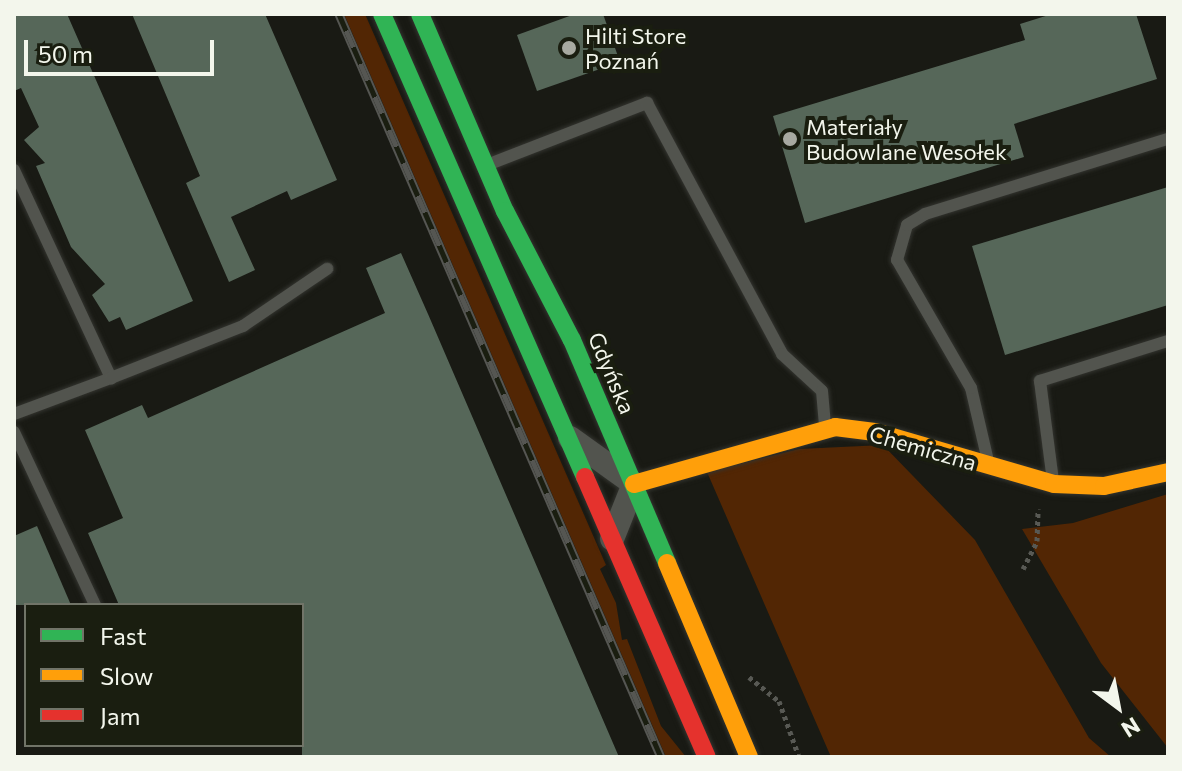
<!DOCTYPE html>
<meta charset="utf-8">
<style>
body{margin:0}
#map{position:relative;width:1182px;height:771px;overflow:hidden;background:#191a14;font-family:Commissioner,sans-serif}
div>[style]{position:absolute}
.green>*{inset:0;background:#522604}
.building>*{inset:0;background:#566759}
.path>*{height:5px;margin-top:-2.5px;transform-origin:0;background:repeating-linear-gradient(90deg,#585954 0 4px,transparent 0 8px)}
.roads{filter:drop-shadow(0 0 2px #33342f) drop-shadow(0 0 2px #33342f)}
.lane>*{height:12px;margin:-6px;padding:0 6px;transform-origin:6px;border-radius:6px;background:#52544e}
.street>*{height:24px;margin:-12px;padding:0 12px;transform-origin:12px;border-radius:12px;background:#52544e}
.fast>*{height:18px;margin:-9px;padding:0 9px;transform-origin:9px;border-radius:9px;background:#30b455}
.slow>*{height:18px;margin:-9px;padding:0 9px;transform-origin:9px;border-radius:9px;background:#ff9f0a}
.jam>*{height:18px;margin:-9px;padding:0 9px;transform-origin:9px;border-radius:9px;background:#e5322d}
.rail>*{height:9px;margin-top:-4.5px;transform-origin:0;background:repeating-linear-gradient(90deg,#1a1e10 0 18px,#555652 0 36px);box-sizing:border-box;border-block:2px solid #555652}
.dots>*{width:22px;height:22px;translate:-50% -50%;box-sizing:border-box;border:4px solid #1a1e10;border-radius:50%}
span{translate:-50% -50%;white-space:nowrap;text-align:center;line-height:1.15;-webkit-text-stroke:8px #1a1e10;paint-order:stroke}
.poi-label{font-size:22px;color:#f3f6ec}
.left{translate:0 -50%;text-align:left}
.street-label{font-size:22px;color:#f3f6ec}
.frame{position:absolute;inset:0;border:16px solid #f3f6ec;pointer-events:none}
.legend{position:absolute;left:24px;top:603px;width:280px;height:144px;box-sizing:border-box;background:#1a1e10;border:2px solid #717468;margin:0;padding:10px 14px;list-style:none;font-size:24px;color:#f3f6ec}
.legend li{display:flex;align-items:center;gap:16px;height:40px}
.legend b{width:40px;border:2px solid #717468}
.north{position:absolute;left:1078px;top:667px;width:80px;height:80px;-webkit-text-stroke:6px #1a1e10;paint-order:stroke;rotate:148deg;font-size:22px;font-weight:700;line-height:32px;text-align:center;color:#f3f6ec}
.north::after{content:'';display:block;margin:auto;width:28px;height:36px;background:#f3f6ec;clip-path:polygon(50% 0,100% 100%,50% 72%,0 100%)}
.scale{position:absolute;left:24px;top:40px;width:190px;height:36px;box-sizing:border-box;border:4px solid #f3f6ec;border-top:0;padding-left:10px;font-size:24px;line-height:28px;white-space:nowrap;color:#f3f6ec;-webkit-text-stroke:6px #1a1e10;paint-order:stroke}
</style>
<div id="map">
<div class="green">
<i style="clip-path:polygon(344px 14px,365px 14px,606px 565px,600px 569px,616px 603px,622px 640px,627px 639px,661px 726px,686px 757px,666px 757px)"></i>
<i style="clip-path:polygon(883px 445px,975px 540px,1089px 738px,1111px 757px,831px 757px,707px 472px,799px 449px)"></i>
<i style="clip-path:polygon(1168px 494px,1168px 748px,1101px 663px,1022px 529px,1073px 523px)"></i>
</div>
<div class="building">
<i style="clip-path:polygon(14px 14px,67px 14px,193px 301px,126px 330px,120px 317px,109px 322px,92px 295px,105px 284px,71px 247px,36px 166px,45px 163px,24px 140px,39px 127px,21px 88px,14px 91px)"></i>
<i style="clip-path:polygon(132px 14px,265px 14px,337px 180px,291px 200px,287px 191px,231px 217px,255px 270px,229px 282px,186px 183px,200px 176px)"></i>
<i style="clip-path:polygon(575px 14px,603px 14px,620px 62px,537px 91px,517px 35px)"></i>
<i style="clip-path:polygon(1052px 14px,1136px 14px,1157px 79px,1014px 124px,1024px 157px,805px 223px,773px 116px,1025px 40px,1020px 24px)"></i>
<i style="clip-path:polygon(1168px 187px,1168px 305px,1005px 355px,972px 246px)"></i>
<i style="clip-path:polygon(401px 253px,428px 314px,619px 757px,302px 757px,302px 605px,119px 605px,88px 533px,123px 518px,85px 430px,142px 405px,148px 418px,385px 313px,366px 268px)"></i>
<i style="clip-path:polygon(37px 526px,71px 605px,14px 605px,14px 536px)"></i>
</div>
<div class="path">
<i style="left:1023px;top:569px;width:31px;rotate:-63deg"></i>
<i style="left:1037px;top:541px;width:32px;rotate:-88deg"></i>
<i style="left:749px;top:677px;width:38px;rotate:39deg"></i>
<i style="left:779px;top:701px;width:59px;rotate:70.3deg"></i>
</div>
<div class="roads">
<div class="lane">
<i style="left:487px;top:165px;width:172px;rotate:-21.2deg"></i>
<i style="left:647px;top:103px;width:285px;rotate:61.7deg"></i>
<i style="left:782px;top:354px;width:54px;rotate:42.8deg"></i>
<i style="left:822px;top:391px;width:35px;rotate:85deg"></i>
<i style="left:14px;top:170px;width:230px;rotate:65deg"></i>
<i style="left:111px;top:378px;width:103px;rotate:159.6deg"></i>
<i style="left:111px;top:378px;width:142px;rotate:-21.5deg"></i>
<i style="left:243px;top:326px;width:102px;rotate:-34.2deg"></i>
<i style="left:14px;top:432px;width:191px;rotate:64.9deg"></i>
<i style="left:988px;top:461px;width:75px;rotate:-103.1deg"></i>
<i style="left:971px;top:388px;width:148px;rotate:-120deg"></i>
<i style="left:897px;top:260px;width:36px;rotate:-74deg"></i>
<i style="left:907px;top:225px;width:21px;rotate:-31deg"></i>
<i style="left:925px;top:214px;width:254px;rotate:-17.2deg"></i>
<i style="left:1053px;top:481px;width:101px;rotate:-97.4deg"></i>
<i style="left:1040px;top:381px;width:134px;rotate:-17.4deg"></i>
</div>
<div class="street">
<i style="left:570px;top:438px;width:79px;rotate:35.7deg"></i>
<i style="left:634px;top:484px;width:59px;rotate:111.8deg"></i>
</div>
<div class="fast">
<i style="left:382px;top:14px;width:506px;rotate:66.33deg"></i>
<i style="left:420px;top:14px;width:215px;rotate:66.7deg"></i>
<i style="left:505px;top:211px;width:145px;rotate:62.6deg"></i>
<i style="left:572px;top:340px;width:242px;rotate:66.9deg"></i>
</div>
<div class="slow">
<i style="left:634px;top:484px;width:209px;rotate:-15.8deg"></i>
<i style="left:835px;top:427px;width:40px;rotate:7.1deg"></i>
<i style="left:875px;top:432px;width:186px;rotate:16.2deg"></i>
<i style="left:1054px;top:484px;width:50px;rotate:2.3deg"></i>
<i style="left:1104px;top:486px;width:66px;rotate:-12.3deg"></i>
<i style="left:667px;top:563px;width:211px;rotate:67.1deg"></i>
</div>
<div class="jam">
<i style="left:585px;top:477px;width:305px;rotate:66.5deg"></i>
</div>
</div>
<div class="rail">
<i style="left:339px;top:14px;width:810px;rotate:66.57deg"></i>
</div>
<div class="dots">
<i style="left:569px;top:48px;background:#a7a9a0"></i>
<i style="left:790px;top:139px;background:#a7a9a0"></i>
</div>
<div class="poi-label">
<span class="left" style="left:585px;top:48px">Hilti Store<br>Poznań</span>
<span class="left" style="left:806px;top:139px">Materiały<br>Budowlane Wesołek</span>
</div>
<div class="street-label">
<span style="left:612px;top:373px;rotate:67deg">Gdyńska</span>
<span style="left:923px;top:448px;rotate:16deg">Chemiczna</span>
</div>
<div class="frame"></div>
<ul class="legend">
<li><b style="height:10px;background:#30b455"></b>Fast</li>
<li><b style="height:10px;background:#ff9f0a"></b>Slow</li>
<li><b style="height:10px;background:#e5322d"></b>Jam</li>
</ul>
<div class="north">N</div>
<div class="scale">50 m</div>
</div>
